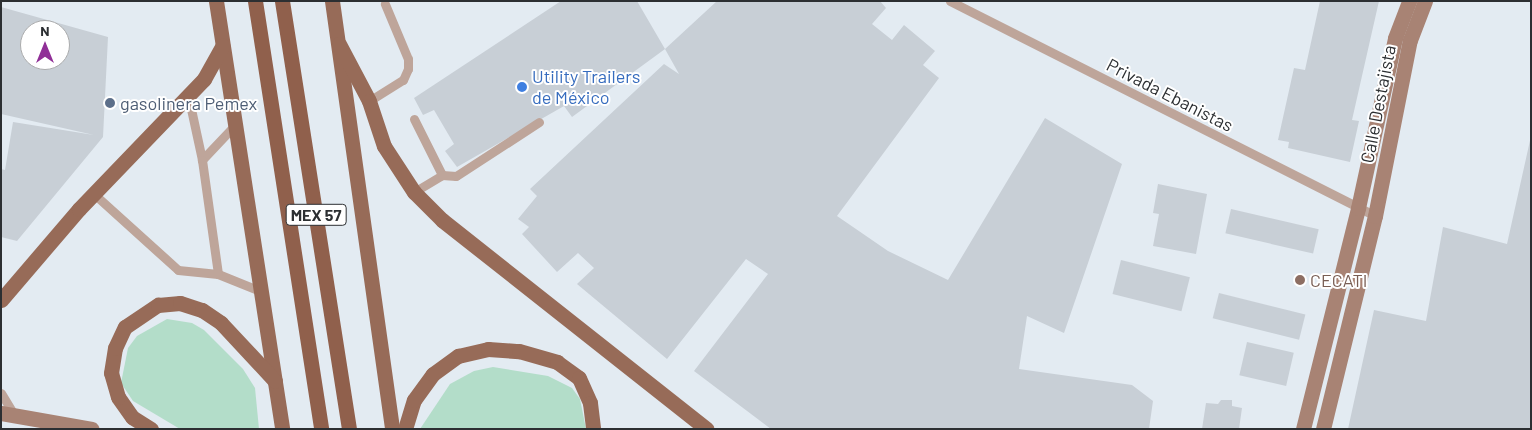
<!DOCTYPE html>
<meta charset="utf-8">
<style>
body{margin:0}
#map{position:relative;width:1532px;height:430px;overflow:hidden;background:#e3ebf2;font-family:Barlow,sans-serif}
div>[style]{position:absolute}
.green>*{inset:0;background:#b3ddc9}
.building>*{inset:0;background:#c8cfd6;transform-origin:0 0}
.service>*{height:9px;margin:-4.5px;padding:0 4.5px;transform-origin:4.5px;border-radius:4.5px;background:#bea59a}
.secondary>*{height:15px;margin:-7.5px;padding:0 7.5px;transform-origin:7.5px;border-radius:7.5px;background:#a88374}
.primary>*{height:15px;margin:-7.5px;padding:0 7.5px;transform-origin:7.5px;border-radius:7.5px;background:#976b58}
.trunk>*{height:15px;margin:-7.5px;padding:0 7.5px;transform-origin:7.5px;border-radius:7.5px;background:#90604c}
.dots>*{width:14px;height:14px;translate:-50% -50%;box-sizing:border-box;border:2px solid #fff;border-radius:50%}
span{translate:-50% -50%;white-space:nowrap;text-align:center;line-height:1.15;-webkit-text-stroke:4px #fff;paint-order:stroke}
.shield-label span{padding:1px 4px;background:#fff;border:1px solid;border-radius:4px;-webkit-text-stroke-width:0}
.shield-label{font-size:16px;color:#2c2f32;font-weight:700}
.shop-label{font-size:18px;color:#366cbe}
.left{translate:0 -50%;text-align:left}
.street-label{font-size:18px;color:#2c2f32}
.service-label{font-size:18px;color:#4e5e75}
.education-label{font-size:18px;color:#785e54}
.frame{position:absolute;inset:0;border:2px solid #2c2f32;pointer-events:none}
.north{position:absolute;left:20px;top:20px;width:50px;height:50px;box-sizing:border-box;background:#fff;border:1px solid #abacad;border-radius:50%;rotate:0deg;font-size:14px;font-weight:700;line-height:20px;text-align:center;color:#2c2f32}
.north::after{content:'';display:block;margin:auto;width:18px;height:22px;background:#902f97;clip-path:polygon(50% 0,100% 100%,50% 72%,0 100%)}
</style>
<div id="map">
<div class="green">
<i style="clip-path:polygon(167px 319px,192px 323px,204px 330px,243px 369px,255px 388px,259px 429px,180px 429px,133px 401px,121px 383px,128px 348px,137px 336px)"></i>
<i style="clip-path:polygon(493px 367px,548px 376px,572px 388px,580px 399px,586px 429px,420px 429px,450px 384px,474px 371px)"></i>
</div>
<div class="building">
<i style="clip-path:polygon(561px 1px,637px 1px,665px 49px,717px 1px,880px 1px,886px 8px,872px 24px,892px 40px,904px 25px,935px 51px,923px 65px,939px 78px,837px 216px,888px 251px,948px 280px,1045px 118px,1122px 164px,1064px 333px,1027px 316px,1019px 369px,1132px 385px,1153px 401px,1149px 429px,771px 429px,694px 371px,768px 274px,746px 259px,667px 359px,577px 284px,594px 268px,578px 253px,557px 272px,522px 234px,529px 227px,518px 219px,537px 196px,530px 189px,664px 64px,679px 74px,665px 49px,572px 117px,564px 106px,457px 167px,445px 151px,454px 144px,434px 110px,423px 115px,414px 98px)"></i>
<i style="clip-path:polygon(1320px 1px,1379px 1px,1352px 120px,1359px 121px,1350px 162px,1288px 148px,1289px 142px,1278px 140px,1294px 68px,1305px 70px)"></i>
<i style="clip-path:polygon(evenodd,1px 7px,108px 37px,103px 137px,17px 241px,1px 237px,1px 169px,5px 170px,13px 122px,94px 135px,1px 114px,1px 7px,30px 30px,60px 30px,60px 60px,30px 60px,30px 30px)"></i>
<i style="clip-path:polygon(1531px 136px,1531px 429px,1348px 429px,1374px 310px,1426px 321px,1443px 227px,1507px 244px)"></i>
<i style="clip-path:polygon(1158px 184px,1207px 194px,1196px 254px,1153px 246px,1159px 214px,1153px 213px)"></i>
<i style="left:1231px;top:209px;width:90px;height:25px;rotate:13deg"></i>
<i style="left:1121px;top:260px;width:71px;height:35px;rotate:14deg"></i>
<i style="left:1219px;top:293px;width:89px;height:26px;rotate:14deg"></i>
<i style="left:1247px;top:342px;width:48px;height:34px;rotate:13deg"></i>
<i style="clip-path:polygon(1221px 400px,1232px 400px,1232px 406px,1242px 408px,1239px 429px,1202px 429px,1206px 403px,1218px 404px)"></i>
</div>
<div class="service">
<i style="left:950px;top:1px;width:476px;rotate:26.8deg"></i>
<i style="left:188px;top:95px;width:66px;rotate:77.8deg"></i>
<i style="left:369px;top:101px;width:40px;rotate:-32deg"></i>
<i style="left:403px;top:80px;width:12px;rotate:-66deg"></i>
<i style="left:408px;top:69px;width:10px;rotate:-90deg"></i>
<i style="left:408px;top:59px;width:60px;rotate:-112.7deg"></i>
<i style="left:414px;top:119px;width:63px;rotate:63.4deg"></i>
<i style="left:234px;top:126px;width:47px;rotate:133.3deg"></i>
<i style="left:202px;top:160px;width:115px;rotate:82deg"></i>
<i style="left:218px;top:274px;width:45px;rotate:22deg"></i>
<i style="left:414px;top:192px;width:33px;rotate:-31deg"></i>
<i style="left:442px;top:175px;width:14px;rotate:4deg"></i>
<i style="left:456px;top:176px;width:99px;rotate:-33deg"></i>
<i style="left:94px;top:194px;width:113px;rotate:42.1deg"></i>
<i style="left:178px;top:270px;width:40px;rotate:5.7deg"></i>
<i style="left:1px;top:393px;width:27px;rotate:59deg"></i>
</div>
<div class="secondary">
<i style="left:1px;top:413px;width:92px;rotate:10deg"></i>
<i style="left:1303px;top:429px;width:228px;rotate:-76deg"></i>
<i style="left:1358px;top:208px;width:174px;rotate:-77.7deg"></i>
<i style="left:1395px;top:38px;width:40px;rotate:-69deg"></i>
<i style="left:1323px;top:429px;width:219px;rotate:-76.3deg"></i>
<i style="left:1375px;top:216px;width:179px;rotate:-78.8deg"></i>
<i style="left:1410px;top:40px;width:42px;rotate:-69deg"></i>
</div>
<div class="primary">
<i style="left:216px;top:1px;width:433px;rotate:81.2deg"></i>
<i style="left:332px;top:1px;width:432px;rotate:82deg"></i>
<i style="left:339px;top:44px;width:64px;rotate:62.2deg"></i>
<i style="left:369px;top:101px;width:47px;rotate:71.6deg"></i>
<i style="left:384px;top:146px;width:55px;rotate:56.9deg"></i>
<i style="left:414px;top:192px;width:40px;rotate:45deg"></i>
<i style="left:442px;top:220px;width:337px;rotate:38.3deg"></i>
<i style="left:1px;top:300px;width:120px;rotate:-49.4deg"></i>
<i style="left:79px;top:209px;width:180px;rotate:-46.1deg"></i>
<i style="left:204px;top:79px;width:38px;rotate:-61deg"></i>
<i style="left:151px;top:429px;width:22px;rotate:-148deg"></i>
<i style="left:132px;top:417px;width:24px;rotate:-125deg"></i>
<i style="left:118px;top:397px;width:25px;rotate:-106deg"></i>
<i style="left:111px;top:373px;width:25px;rotate:-81deg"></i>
<i style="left:115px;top:348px;width:23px;rotate:-65deg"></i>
<i style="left:125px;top:327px;width:40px;rotate:-34deg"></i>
<i style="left:158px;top:305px;width:22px;rotate:-5deg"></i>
<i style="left:180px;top:303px;width:23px;rotate:18deg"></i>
<i style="left:202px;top:310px;width:23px;rotate:34deg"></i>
<i style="left:221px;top:323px;width:79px;rotate:47deg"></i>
<i style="left:405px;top:429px;width:30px;rotate:-73deg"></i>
<i style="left:414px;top:400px;width:32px;rotate:-54deg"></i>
<i style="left:433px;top:374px;width:31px;rotate:-36deg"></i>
<i style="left:458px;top:356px;width:31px;rotate:-13deg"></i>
<i style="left:488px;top:349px;width:31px;rotate:4deg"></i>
<i style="left:519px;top:351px;width:40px;rotate:16deg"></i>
<i style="left:557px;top:362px;width:27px;rotate:36deg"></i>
<i style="left:579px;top:378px;width:27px;rotate:66deg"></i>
<i style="left:590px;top:403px;width:26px;rotate:83deg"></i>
</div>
<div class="trunk">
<i style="left:255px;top:1px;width:433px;rotate:81.2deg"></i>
<i style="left:282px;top:1px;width:433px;rotate:81.1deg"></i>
</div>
<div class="dots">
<i style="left:522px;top:87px;background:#3f7fe0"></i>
<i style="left:110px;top:103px;background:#5c6f8a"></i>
<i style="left:1300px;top:280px;background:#8d6e63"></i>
</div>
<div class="shield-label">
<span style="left:316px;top:215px">MEX 57</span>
</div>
<div class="shop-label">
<span class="left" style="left:532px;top:87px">Utility Trailers<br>de México</span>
</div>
<div class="street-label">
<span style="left:1170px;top:95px;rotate:27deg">Privada Ebanistas</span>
<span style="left:1378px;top:104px;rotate:-79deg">Calle Destajista</span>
</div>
<div class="service-label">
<span class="left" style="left:120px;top:103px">gasolinera Pemex</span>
</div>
<div class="education-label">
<span class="left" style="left:1310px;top:280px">CECATI</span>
</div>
<div class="frame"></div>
<div class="north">N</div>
</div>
